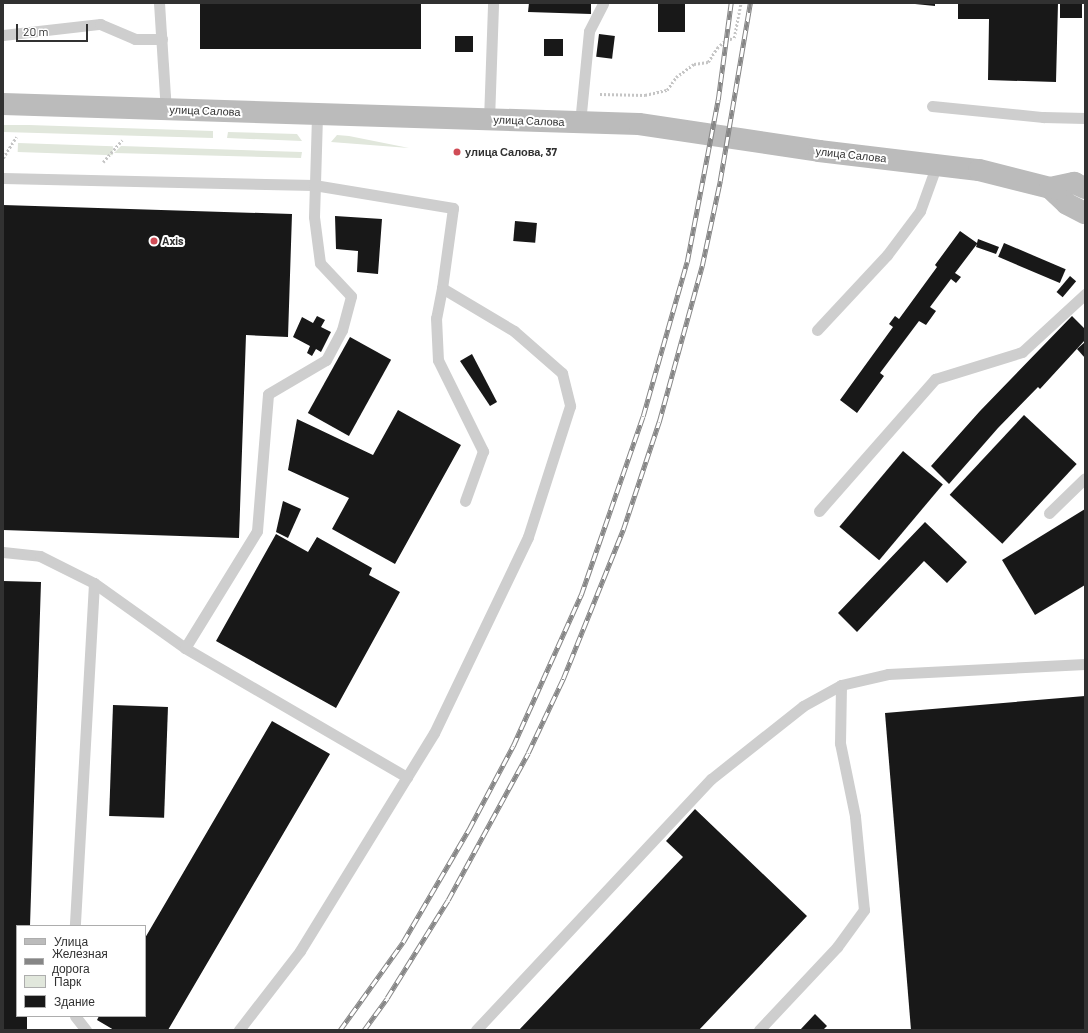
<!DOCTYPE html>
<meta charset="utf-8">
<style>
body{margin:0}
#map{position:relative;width:1088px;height:1033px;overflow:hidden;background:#fff;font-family:Barlow,sans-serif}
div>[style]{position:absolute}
.green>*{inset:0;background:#e1e7dc;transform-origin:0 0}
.building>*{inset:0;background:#181818;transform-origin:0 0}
.path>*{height:2.5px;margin-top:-1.25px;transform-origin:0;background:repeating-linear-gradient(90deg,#c5c5c5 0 2px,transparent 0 4px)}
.lane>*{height:11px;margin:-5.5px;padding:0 5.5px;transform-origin:5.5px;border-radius:5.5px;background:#cecece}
.secondary>*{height:22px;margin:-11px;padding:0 11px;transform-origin:11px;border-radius:11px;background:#bbb}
.rail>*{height:4.5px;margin-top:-2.25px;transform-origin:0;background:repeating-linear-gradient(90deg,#fff 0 9px,#868686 0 18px);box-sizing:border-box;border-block:1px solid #868686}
.dots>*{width:11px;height:11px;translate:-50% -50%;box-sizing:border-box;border:2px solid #fff;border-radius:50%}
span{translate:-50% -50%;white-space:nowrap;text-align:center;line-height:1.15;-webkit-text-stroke:4px #fff;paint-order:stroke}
.street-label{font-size:11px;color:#313131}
.poi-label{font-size:11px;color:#313131;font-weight:700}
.left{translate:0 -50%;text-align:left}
.frame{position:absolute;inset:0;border:4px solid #313131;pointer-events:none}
.legend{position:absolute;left:16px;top:925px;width:130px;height:92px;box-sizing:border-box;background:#fff;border:1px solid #adadad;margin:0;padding:5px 7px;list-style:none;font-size:12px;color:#313131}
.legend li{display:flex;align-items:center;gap:8px;height:20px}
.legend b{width:20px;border:1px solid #adadad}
.scale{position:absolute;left:16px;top:24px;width:72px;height:18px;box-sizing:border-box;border:2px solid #313131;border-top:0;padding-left:5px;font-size:12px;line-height:14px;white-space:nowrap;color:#313131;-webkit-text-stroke:3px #fff;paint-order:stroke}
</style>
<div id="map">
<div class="green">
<i style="clip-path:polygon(3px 125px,29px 125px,213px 131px,213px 138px,3px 132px)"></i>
<i style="clip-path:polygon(228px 132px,297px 134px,302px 141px,227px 138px)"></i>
<i style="clip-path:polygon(337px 135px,349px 136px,409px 148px,331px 142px)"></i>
<i style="left:18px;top:143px;width:95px;height:9px;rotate:2deg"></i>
<i style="clip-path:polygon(121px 146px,302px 152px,301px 158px,114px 153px)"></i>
</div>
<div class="building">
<i style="left:200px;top:3px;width:221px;height:46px"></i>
<i style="clip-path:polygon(529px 3px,591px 3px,591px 14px,528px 12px)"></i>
<i style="left:658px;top:3px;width:27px;height:29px"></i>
<i style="clip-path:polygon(905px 3px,935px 3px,935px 6px)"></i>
<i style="clip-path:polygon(958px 3px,1058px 3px,1056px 82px,988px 80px,989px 19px,958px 19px)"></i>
<i style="left:1060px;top:3px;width:22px;height:15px"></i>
<i style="left:599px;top:34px;width:16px;height:23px;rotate:7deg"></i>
<i style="left:455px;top:36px;width:18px;height:16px"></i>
<i style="left:544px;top:39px;width:19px;height:17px"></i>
<i style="clip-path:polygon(3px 205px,292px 214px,288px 337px,246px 335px,239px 538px,3px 530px)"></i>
<i style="clip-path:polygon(335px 216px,382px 219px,378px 274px,357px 272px,358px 251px,336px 249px)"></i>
<i style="left:515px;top:221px;width:22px;height:20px;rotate:5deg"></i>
<i style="clip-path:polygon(960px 231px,977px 243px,978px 239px,999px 247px,996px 254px,976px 247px,977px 244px,955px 273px,961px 277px,956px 283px,951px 279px,930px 307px,936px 311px,926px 325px,919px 321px,880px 373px,884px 376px,857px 413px,840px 400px,893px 327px,889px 324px,895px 316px,899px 319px,937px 267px,935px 265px)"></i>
<i style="left:1004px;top:243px;width:67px;height:15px;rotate:23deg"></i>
<i style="left:1070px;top:276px;width:8px;height:21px;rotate:40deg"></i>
<i style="clip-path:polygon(317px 316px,325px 320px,321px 327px,331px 332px,321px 352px,316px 349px,312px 356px,307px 353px,310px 346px,293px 337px,302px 317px,313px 323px)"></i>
<i style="clip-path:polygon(1072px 316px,1085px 329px,1085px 340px,1040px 389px,1038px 387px,998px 428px,949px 484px,931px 466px,980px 411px)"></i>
<i style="left:350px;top:337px;width:47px;height:87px;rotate:29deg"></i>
<i style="clip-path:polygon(1085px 342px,1085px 358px,1077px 349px)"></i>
<i style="clip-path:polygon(472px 354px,497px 402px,490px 406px,460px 361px)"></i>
<i style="clip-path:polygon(398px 410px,461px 445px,395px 564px,332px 529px,349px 498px,288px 470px,297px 419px,373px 455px)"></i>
<i style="left:1024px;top:415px;width:72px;height:109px;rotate:43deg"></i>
<i style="left:903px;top:451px;width:52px;height:99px;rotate:40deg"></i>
<i style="clip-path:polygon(283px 501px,301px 509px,288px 538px,276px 532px)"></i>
<i style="clip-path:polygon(1085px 509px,1085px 585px,1035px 615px,1002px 560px)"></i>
<i style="clip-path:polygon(925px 522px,967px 562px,947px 583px,924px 561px,857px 632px,838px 613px)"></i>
<i style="clip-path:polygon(276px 534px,308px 552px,317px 537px,372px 568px,369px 575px,400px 592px,336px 708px,216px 641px)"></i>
<i style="clip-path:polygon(3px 581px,41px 582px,30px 926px,17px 926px,17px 1016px,27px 1016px,27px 1030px,3px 1030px)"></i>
<i style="clip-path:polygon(1085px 696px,1085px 1030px,911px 1030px,885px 713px)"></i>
<i style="left:113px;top:705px;width:55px;height:111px;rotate:2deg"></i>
<i style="clip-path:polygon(272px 721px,330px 754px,168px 1030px,114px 1030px,97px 1020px,99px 1016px,145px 1016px,145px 938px)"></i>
<i style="clip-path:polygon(695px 809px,807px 916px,699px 1030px,519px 1030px,683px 857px,666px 841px)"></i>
<i style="clip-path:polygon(815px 1014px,827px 1026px,823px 1030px,800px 1030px)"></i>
</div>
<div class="path">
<i style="left:600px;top:94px;width:45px;rotate:1.3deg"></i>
<i style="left:645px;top:95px;width:23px;rotate:-13deg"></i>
<i style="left:667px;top:90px;width:16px;rotate:-55deg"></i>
<i style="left:676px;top:77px;width:22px;rotate:-36deg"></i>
<i style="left:694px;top:64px;width:14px;rotate:-8deg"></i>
<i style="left:708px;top:62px;width:17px;rotate:-57deg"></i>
<i style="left:717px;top:48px;width:12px;rotate:-42deg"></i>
<i style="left:726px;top:40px;width:8px;rotate:-14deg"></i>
<i style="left:734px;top:38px;width:36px;rotate:-79deg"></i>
<i style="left:3px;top:158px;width:25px;rotate:-58deg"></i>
<i style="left:103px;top:162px;width:29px;rotate:-49deg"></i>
</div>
<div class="lane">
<i style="left:159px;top:3px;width:107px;rotate:86.3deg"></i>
<i style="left:3px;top:35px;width:98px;rotate:-6.5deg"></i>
<i style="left:100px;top:24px;width:38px;rotate:23deg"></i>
<i style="left:135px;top:39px;width:27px"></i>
<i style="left:932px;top:106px;width:112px;rotate:5.7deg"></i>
<i style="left:1043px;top:117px;width:42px;rotate:1.4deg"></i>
<i style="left:489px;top:120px;width:117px;rotate:-88deg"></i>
<i style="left:580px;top:123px;width:92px;rotate:-84.4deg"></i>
<i style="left:589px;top:31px;width:31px;rotate:-63deg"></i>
<i style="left:3px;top:178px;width:311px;rotate:1.3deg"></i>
<i style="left:314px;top:185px;width:141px;rotate:9.4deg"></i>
<i style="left:453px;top:208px;width:81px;rotate:97.8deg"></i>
<i style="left:442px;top:288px;width:84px;rotate:30.8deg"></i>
<i style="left:514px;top:331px;width:64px;rotate:41.2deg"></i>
<i style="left:562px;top:373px;width:34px;rotate:76deg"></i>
<i style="left:570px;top:406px;width:138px;rotate:107.8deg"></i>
<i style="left:528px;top:537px;width:217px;rotate:115.6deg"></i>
<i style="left:434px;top:733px;width:256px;rotate:121.6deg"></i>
<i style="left:300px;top:951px;width:100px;rotate:127.7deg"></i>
<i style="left:442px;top:288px;width:31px;rotate:101deg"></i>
<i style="left:436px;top:318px;width:42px;rotate:87.3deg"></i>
<i style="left:438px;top:360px;width:102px;rotate:63.7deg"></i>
<i style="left:483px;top:451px;width:53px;rotate:109.8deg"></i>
<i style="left:817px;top:330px;width:103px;rotate:-47deg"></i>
<i style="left:887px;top:255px;width:55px;rotate:-53.1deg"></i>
<i style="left:920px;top:211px;width:50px;rotate:-70.1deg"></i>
<i style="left:819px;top:511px;width:176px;rotate:-48.7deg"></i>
<i style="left:935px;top:379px;width:91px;rotate:-17.2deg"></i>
<i style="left:1022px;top:352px;width:86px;rotate:-42.6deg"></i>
<i style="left:1049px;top:513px;width:50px;rotate:-44.2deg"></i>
<i style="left:3px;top:552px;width:37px;rotate:6deg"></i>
<i style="left:40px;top:556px;width:60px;rotate:26.6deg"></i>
<i style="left:94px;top:583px;width:344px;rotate:93.2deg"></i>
<i style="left:94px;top:583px;width:112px;rotate:35.5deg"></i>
<i style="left:185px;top:648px;width:257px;rotate:30.2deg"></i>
<i style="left:185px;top:648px;width:137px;rotate:-58.4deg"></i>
<i style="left:257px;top:531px;width:137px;rotate:-85.4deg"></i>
<i style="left:268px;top:394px;width:67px;rotate:-30.4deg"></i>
<i style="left:326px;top:360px;width:34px;rotate:-62deg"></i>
<i style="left:342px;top:330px;width:35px;rotate:-75deg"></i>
<i style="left:351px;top:296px;width:45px;rotate:-133.2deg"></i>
<i style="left:320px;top:263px;width:46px;rotate:-97.4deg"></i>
<i style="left:314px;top:217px;width:103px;rotate:-88.3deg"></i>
<i style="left:75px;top:1016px;width:18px;rotate:52deg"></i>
<i style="left:476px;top:1030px;width:344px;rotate:-46.9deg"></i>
<i style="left:711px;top:779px;width:117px;rotate:-38.4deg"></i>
<i style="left:803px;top:706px;width:43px;rotate:-28.9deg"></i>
<i style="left:759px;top:1030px;width:114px;rotate:-46.8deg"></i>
<i style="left:837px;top:947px;width:46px;rotate:-53.9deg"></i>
<i style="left:864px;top:910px;width:94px;rotate:-95.5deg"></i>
<i style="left:855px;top:816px;width:75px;rotate:-101.6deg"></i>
<i style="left:840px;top:743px;width:58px;rotate:-89deg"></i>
<i style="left:841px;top:685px;width:48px;rotate:-13.2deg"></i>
<i style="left:888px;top:674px;width:197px;rotate:-2.9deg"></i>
</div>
<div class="secondary">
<i style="left:3px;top:104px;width:636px;rotate:1.8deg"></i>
<i style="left:639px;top:124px;width:182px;rotate:8.5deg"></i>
<i style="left:819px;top:151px;width:161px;rotate:6.8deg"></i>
<i style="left:979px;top:170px;width:73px;rotate:14.2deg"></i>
<i style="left:1050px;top:188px;width:23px;rotate:43deg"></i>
<i style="left:1067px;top:204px;width:20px;rotate:27deg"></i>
<i style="left:1050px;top:188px;width:25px;rotate:-12deg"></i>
<i style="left:1074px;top:183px;width:12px;rotate:24deg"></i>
</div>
<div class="rail">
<i style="left:340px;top:1030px;width:108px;rotate:-54.4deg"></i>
<i style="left:403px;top:942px;width:131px;rotate:-59.7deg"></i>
<i style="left:469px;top:829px;width:94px;rotate:-62.1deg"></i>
<i style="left:513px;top:746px;width:166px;rotate:-65.8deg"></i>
<i style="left:581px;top:595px;width:189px;rotate:-70.9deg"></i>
<i style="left:643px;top:416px;width:160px;rotate:-74.1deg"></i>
<i style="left:687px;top:262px;width:165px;rotate:-79.2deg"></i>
<i style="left:718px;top:100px;width:98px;rotate:-82.4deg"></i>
<i style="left:364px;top:1030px;width:39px;rotate:-54deg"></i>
<i style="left:387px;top:998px;width:115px;rotate:-58.1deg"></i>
<i style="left:448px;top:900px;width:167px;rotate:-61.4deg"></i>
<i style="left:528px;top:753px;width:82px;rotate:-64.7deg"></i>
<i style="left:563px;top:679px;width:161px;rotate:-68.1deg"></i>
<i style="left:623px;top:530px;width:114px;rotate:-71.6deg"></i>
<i style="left:659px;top:422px;width:162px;rotate:-74.6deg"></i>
<i style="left:702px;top:266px;width:87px;rotate:-78deg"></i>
<i style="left:720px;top:181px;width:181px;rotate:-80.4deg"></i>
</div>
<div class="dots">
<i style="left:457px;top:152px;background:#d04c56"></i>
<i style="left:154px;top:241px;background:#d04c56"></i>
</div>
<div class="street-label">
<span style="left:205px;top:111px;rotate:2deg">улица Салова</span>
<span style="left:529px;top:121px;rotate:2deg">улица Салова</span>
<span style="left:851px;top:155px;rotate:6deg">улица Салова</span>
</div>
<div class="poi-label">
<span class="left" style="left:465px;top:152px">улица Салова, 37</span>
<span class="left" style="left:162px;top:241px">Axis</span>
</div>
<div class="frame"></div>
<ul class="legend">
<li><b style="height:5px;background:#bbb"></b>Улица</li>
<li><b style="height:5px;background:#868686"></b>Железная дорога</li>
<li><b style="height:11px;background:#e1e7dc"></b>Парк</li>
<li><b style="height:11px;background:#181818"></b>Здание</li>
</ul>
<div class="scale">20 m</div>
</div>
